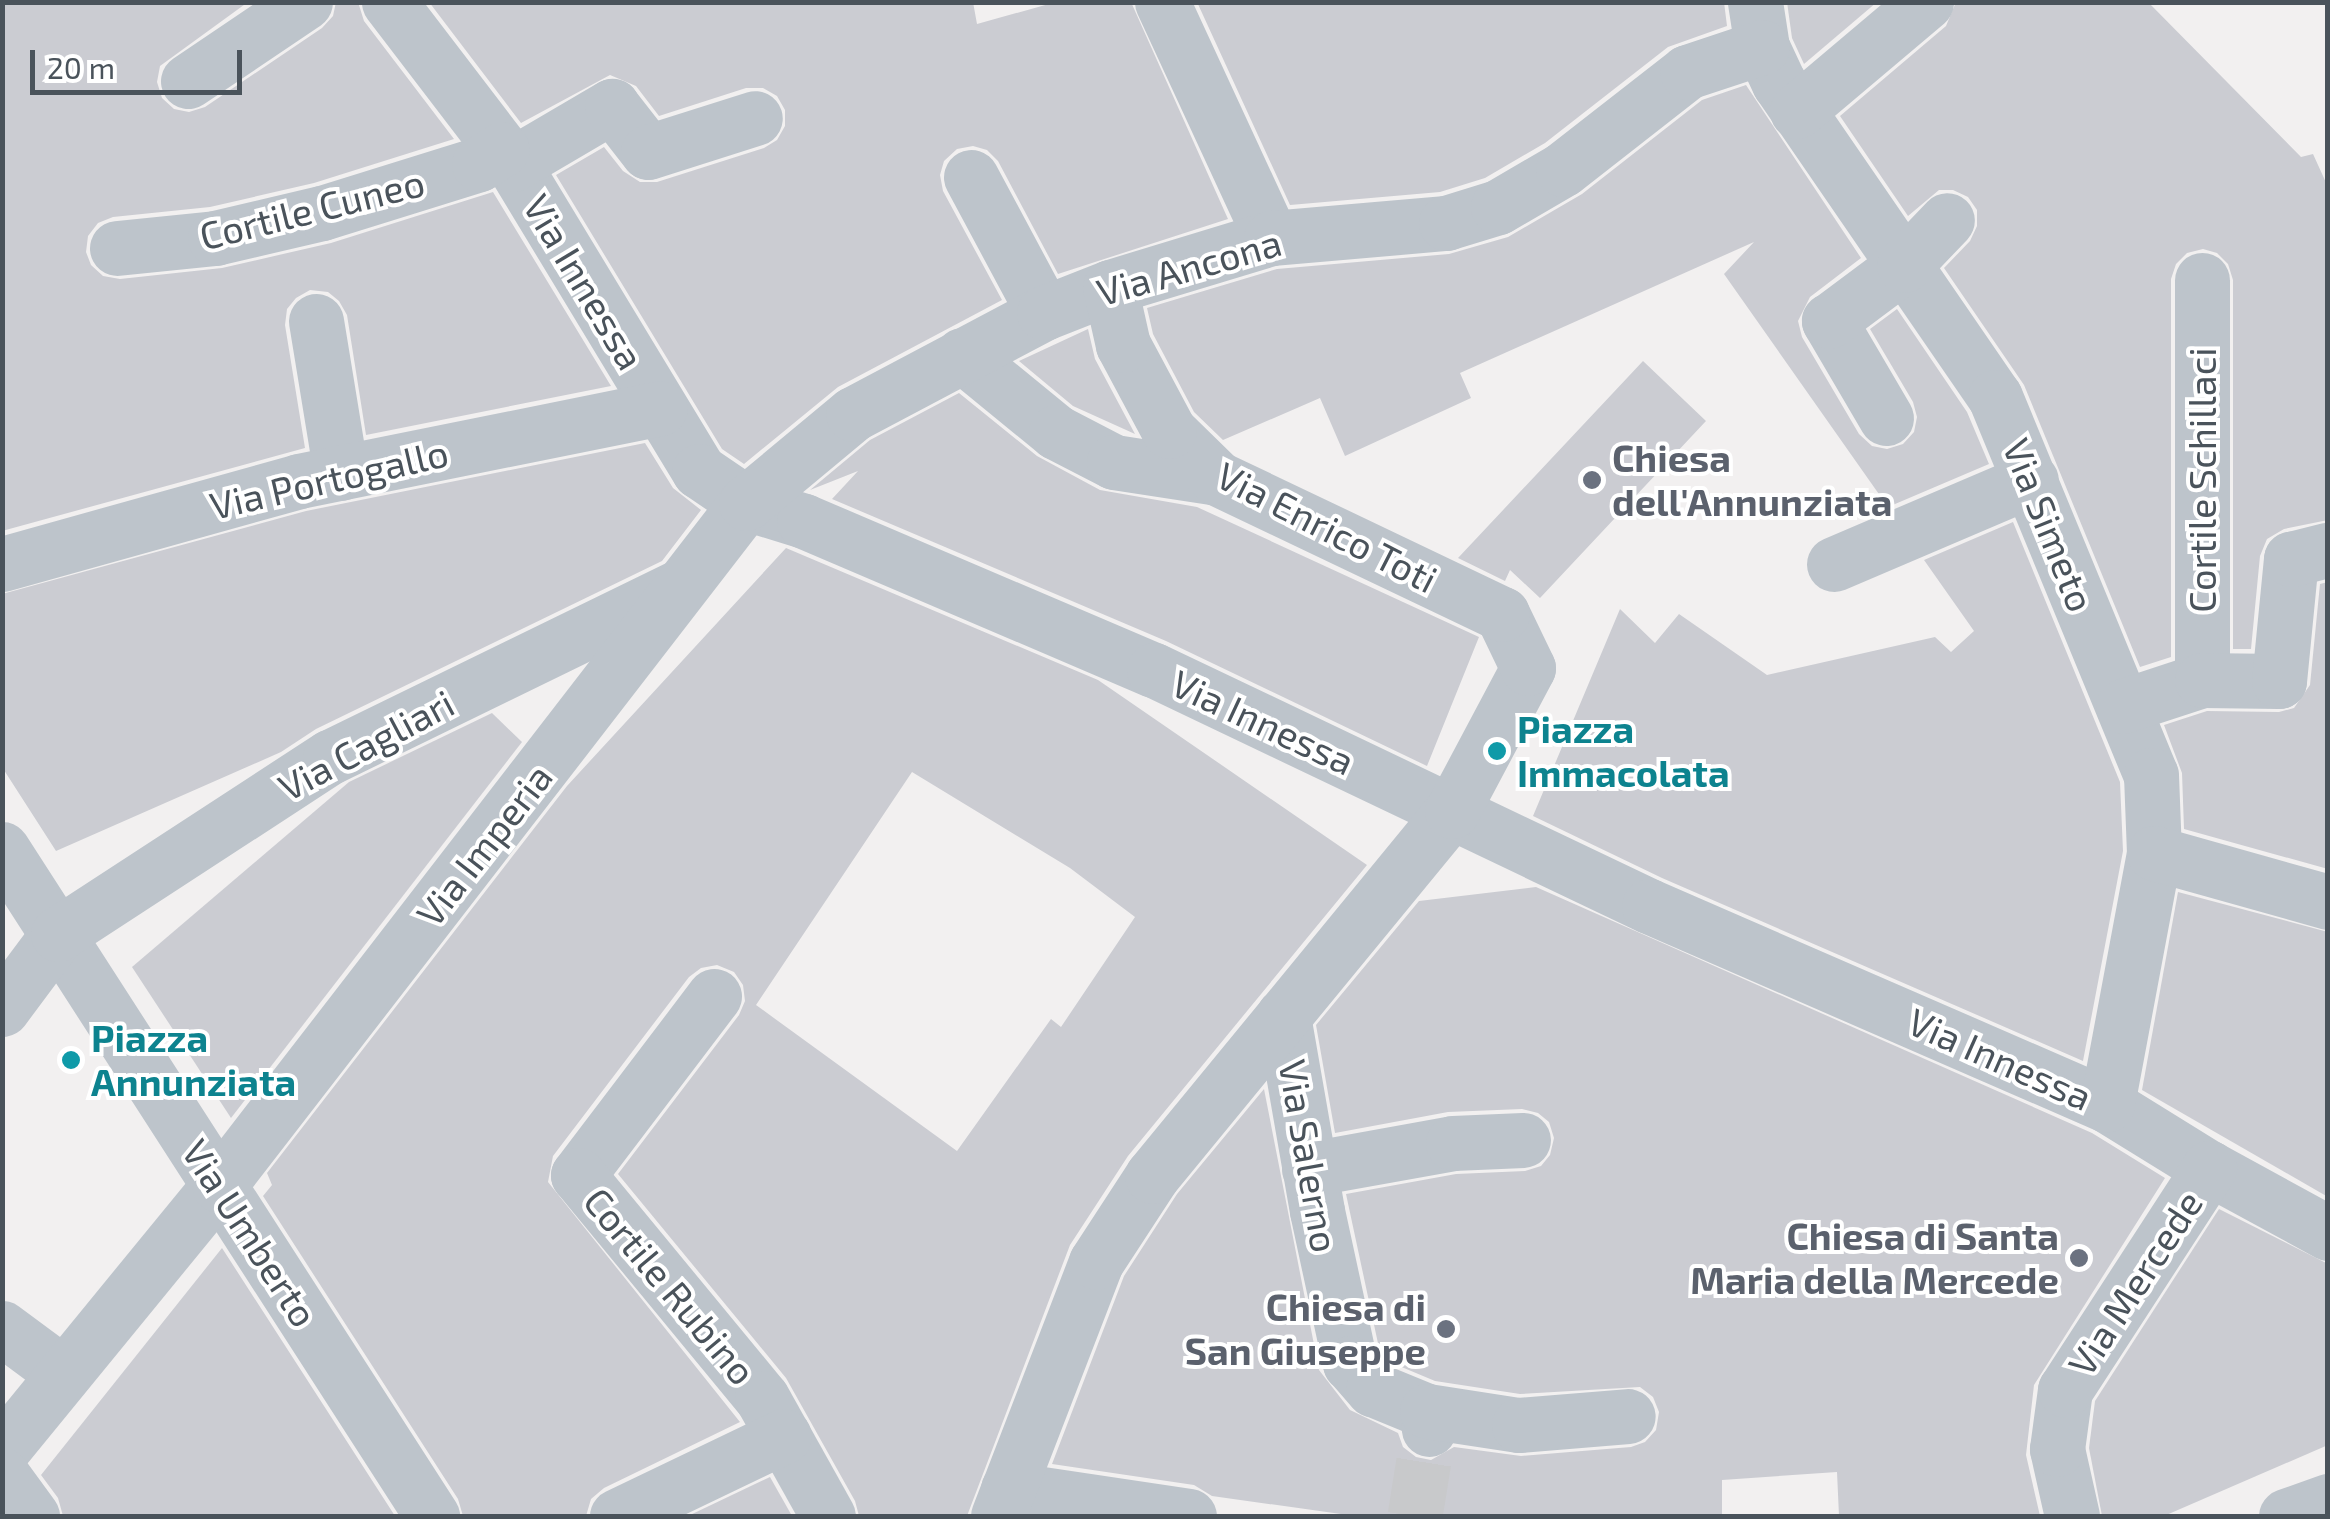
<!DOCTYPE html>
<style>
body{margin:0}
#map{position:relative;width:2330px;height:1519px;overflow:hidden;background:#f2f0f0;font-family:"Exo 2",sans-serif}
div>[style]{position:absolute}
.building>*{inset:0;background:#cbccd2}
.minor-tunnel>*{height:55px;margin-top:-27.5px;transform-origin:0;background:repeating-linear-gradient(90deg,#c8c9cb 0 55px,transparent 0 83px)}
.minor>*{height:55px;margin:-27.5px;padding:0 27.5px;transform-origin:27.5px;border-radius:27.5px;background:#bdc4cb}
.dots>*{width:28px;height:28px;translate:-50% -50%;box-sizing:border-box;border:5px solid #fff;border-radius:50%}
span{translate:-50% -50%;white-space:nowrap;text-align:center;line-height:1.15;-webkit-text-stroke:8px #fff;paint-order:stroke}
.street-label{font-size:38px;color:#4a535b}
.worship-label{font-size:38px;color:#5b616d;font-weight:700}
.left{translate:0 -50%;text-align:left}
.right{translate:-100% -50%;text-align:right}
.culture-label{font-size:38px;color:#0d838f;font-weight:700}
.frame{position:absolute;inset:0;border:5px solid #4a535b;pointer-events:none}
.scale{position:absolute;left:30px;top:50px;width:212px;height:45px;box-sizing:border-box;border:5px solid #4a535b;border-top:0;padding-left:12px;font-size:30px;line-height:35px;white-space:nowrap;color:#4a535b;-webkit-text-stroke:8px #fff;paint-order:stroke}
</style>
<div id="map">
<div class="building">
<i style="clip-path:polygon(2px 2px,248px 2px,160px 66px,157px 82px,162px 98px,174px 109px,189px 112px,205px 107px,322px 28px,333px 16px,336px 2px,358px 2px,364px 21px,454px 139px,314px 183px,210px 207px,113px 217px,98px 223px,88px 236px,86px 252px,91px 265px,103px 276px,120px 279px,222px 268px,331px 243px,493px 192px,611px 386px,366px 435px,347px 315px,339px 301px,328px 292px,310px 290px,296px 298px,287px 309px,285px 325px,305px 448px,2px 531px)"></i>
<i style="clip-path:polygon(429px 2px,973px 2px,977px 24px,1056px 2px,1131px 2px,1228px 219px,1058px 274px,998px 161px,987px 150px,973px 146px,957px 149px,944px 161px,940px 175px,943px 191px,1002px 300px,838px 387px,744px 464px,722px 449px,556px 175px,604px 147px,623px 171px,640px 182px,657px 182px,764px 148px,777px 140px,785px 126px,785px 110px,777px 96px,763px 88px,746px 88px,659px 116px,636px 86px,610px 75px,521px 123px)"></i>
<i style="clip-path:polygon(1197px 2px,1724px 2px,1727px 26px,1668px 47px,1545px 143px,1485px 178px,1440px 192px,1290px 205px)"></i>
<i style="clip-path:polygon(1787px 2px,1877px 2px,1804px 64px,1792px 38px)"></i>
<i style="clip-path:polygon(1956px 2px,2148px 2px,2301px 157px,2313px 154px,2328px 187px,2328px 520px,2284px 529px,2267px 539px,2260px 556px,2251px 649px,2233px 649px,2233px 280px,2228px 264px,2217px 253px,2203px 249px,2187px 253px,2176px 264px,2171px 279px,2171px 657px,2140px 667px,2024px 385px,1944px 268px,1970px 241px,1977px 226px,1977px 210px,1968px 197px,1953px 190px,1939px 190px,1908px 216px,1840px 116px,1946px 26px)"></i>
<i style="clip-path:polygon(1746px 85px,1861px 258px,1810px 297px,1798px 321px,1802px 337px,1859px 434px,1872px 446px,1887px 449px,1903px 444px,1914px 432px,1917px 417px,1913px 402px,1870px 329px,1897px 309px,1967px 412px,1989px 464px,1888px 507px,1724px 274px,1754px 242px,1460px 373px,1471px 398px,1345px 456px,1320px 398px,1223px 440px,1194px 412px,1153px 334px,1147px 308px,1277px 269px,1449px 254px,1508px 237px,1582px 194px,1702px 100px)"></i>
<i style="clip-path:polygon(1088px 329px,1095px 359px,1135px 434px,1073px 406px,1019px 361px)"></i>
<i style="clip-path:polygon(1643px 361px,1706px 421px,1540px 598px,1510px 570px,1505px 581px,1458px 558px)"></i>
<i style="clip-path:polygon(959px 393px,1037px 456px,1100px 490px,1197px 507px,1479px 637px,1427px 766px,1166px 641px,832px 499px,858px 471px,810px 490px,870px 440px)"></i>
<i style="clip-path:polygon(645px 443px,673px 488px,701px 510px,662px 561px,316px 729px,281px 752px,56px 851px,2px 767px,2px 594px,306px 511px)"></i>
<i style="clip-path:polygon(2013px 522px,2120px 782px,2123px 851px,2083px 1061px,1662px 878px,1533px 816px,1620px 609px,1655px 643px,1679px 614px,1767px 675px,1935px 637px,1951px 652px,1974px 631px,1924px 560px)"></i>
<i style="clip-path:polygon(evenodd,786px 548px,1098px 680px,1367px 865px,1128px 1156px,1070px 1245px,967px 1516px,859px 1516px,855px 1501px,786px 1378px,618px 1174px,739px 1015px,745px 1001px,743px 985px,734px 972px,717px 965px,701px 968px,689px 977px,553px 1156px,548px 1182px,740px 1422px,604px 1488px,591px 1499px,586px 1516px,463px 1516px,458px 1499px,263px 1196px,272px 1185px,267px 1173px,567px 786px,786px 548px,912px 772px,1070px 868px,1135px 917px,1061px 1027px,1051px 1019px,957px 1151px,756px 1005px,912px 772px)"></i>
<i style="clip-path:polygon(2328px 582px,2328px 869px,2184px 829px,2182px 773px,2164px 725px,2207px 711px,2279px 712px,2294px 708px,2310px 685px,2320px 584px)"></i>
<i style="clip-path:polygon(492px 713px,522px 742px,231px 1118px,132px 967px,349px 782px)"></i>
<i style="clip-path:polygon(1536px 887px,2092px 1133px,2165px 1178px,2034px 1385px,2026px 1455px,2040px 1516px,1839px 1516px,1837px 1472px,1722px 1480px,1722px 1516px,1355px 1516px,1212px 1496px,1194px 1485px,1052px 1464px,1124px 1276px,1177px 1194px,1264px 1089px,1319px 1370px,1350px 1410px,1398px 1433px,1403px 1447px,1416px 1457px,1431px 1460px,1454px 1447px,1521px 1456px,1631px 1447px,1645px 1442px,1656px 1430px,1659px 1412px,1653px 1397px,1640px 1387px,1520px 1394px,1435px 1381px,1392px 1363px,1379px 1348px,1346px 1194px,1456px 1174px,1525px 1171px,1541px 1166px,1550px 1155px,1554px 1138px,1549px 1122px,1538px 1113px,1522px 1109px,1448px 1112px,1335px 1133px,1316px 1025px,1419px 901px)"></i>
<i style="clip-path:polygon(2178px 892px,2328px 932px,2328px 1197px,2142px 1090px)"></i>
<i style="clip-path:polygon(2219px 1209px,2328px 1264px,2328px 1445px,2164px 1516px,2102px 1516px,2089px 1448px,2095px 1401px)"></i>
<i style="clip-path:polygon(222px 1248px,395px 1516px,63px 1516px,58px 1498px,41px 1475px)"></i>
<i style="clip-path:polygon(770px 1477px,792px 1516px,688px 1516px)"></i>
</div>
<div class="minor-tunnel">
<i style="left:1415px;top:1516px;width:88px;rotate:-80.9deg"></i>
</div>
<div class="minor">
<i style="left:389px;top:2px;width:204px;rotate:52.6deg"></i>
<i style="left:513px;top:164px;width:359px;rotate:58.8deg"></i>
<i style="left:699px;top:471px;width:57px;rotate:34.2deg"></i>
<i style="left:746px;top:503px;width:61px;rotate:17.2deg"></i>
<i style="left:804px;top:521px;width:380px;rotate:23.1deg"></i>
<i style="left:1154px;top:670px;width:548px;rotate:25.49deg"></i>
<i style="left:1649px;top:906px;width:499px;rotate:23.5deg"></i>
<i style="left:2107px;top:1105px;width:120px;rotate:31.7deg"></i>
<i style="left:2209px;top:1168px;width:136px;rotate:28.6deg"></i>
<i style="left:1162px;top:2px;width:260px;rotate:65.2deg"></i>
<i style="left:1755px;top:2px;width:46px;rotate:81.2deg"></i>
<i style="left:1762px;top:47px;width:40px;rotate:65deg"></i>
<i style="left:1779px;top:83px;width:381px;rotate:55.5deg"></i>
<i style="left:1995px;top:397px;width:409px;rotate:67.6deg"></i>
<i style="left:2151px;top:775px;width:78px;rotate:87.8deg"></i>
<i style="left:2154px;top:853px;width:256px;rotate:100.6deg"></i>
<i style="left:188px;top:81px;width:141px;rotate:-34deg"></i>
<i style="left:1797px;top:111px;width:169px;rotate:-40.2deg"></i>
<i style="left:513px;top:164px;width:115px;rotate:-30.4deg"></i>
<i style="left:612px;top:106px;width:58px;rotate:52deg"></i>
<i style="left:648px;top:152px;width:112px;rotate:-17.6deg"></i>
<i style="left:971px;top:177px;width:154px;rotate:61.8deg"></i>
<i style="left:117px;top:248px;width:99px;rotate:-5.8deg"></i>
<i style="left:215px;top:238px;width:110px;rotate:-13.2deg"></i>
<i style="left:322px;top:213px;width:164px;rotate:-17.3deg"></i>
<i style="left:479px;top:164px;width:27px;rotate:-33deg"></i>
<i style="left:316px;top:321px;width:154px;rotate:80.7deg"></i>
<i style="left:962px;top:355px;width:122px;rotate:39.3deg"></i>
<i style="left:1056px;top:432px;width:65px;rotate:27.3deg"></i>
<i style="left:1114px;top:462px;width:104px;rotate:8.8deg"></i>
<i style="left:1886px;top:418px;width:113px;rotate:-120.4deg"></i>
<i style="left:1829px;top:321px;width:94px;rotate:-36.7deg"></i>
<i style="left:1904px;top:265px;width:62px;rotate:-46.3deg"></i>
<i style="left:2px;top:564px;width:308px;rotate:-15.6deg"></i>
<i style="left:299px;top:481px;width:368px;rotate:-11.4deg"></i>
<i style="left:1834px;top:564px;width:214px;rotate:-23.1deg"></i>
<i style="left:2202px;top:680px;width:400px;rotate:-90deg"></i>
<i style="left:2123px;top:706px;width:83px;rotate:-18.2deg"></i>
<i style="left:2202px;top:680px;width:77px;rotate:0.7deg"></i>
<i style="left:2279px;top:681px;width:123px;rotate:-84.4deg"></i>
<i style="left:2291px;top:559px;width:38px;rotate:-14deg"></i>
<i style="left:2px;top:849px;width:794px;rotate:57.19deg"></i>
<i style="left:2154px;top:853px;width:181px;rotate:15.7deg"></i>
<i style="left:714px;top:996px;width:225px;rotate:127.2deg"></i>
<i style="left:578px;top:1175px;width:289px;rotate:50.5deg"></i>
<i style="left:762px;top:1398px;width:135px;rotate:60.8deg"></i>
<i style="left:2px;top:1009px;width:94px;rotate:-53.3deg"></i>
<i style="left:58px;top:934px;width:325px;rotate:-33.1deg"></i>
<i style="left:330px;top:757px;width:386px;rotate:-26deg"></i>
<i style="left:1283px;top:1016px;width:198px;rotate:80.1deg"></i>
<i style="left:1317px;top:1211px;width:156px;rotate:77.8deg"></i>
<i style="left:1350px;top:1363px;width:35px;rotate:49deg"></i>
<i style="left:1373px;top:1389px;width:58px;rotate:22.2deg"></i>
<i style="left:1427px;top:1411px;width:18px;rotate:84deg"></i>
<i style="left:1309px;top:1169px;width:146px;rotate:-10.2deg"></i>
<i style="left:1453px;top:1143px;width:70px;rotate:-2.5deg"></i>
<i style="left:2px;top:1328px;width:77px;rotate:36.6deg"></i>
<i style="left:1427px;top:1411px;width:93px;rotate:8.7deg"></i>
<i style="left:1519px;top:1425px;width:109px;rotate:-4.7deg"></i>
<i style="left:2px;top:1450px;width:343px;rotate:-50.7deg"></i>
<i style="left:219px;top:1185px;width:862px;rotate:-52.31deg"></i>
<i style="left:746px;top:503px;width:139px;rotate:-39.8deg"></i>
<i style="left:853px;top:414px;width:216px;rotate:-27.9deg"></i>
<i style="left:1044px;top:313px;width:71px;rotate:-21.5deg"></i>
<i style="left:1110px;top:287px;width:168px;rotate:-16.9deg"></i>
<i style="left:1271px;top:238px;width:176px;rotate:-4.9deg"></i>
<i style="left:1446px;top:223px;width:54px;rotate:-17.1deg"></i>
<i style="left:1498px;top:207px;width:75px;rotate:-30.3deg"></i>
<i style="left:1563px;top:169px;width:157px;rotate:-38deg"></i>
<i style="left:1687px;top:72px;width:79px;rotate:-18.4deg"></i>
<i style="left:2px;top:1475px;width:51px;rotate:53.8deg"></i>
<i style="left:1008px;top:1489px;width:183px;rotate:8.5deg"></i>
<i style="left:617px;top:1516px;width:185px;rotate:-25.6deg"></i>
<i style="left:998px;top:1516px;width:272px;rotate:-68.9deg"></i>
<i style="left:1096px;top:1262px;width:103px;rotate:-56.9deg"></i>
<i style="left:1152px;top:1176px;width:472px;rotate:-50.6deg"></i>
<i style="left:1452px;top:811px;width:162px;rotate:-62deg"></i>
<i style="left:1528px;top:668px;width:60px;rotate:-115.7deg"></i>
<i style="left:1502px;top:614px;width:316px;rotate:-154.5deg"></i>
<i style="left:1217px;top:478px;width:67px;rotate:-135.6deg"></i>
<i style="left:1169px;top:431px;width:98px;rotate:-118.1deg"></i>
<i style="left:1123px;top:345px;width:59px;rotate:-102.6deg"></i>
<i style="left:2072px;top:1516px;width:69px;rotate:-102.6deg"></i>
<i style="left:2057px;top:1449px;width:60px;rotate:-82.3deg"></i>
<i style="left:2065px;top:1390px;width:265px;rotate:-57deg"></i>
<i style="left:2286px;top:1516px;width:45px;rotate:-19.7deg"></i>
</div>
<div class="dots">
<i style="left:1592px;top:480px;background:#6b7280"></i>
<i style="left:1497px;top:751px;background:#0f9aa8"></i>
<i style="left:71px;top:1060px;background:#0f9aa8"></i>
<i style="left:2079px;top:1258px;background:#6b7280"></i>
<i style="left:1446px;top:1329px;background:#6b7280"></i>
</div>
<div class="street-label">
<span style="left:312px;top:209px;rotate:-14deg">Cortile Cuneo</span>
<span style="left:1189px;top:267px;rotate:-16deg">Via Ancona</span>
<span style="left:584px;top:282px;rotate:59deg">Via Innessa</span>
<span style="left:329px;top:479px;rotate:-13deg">Via Portogallo</span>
<span style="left:2202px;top:480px;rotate:-90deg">Cortile Schillaci</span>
<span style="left:2049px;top:525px;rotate:68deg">Via Simeto</span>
<span style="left:1327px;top:527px;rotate:27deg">Via Enrico Toti</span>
<span style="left:1263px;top:722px;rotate:25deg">Via Innessa</span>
<span style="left:366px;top:745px;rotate:-28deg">Via Cagliari</span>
<span style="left:484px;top:845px;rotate:-52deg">Via Imperia</span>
<span style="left:2000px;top:1059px;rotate:24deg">Via Innessa</span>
<span style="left:1309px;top:1156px;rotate:80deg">Via Salerno</span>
<span style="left:250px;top:1233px;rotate:57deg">Via Umberto</span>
<span style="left:2135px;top:1283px;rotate:-57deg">Via Mercede</span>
<span style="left:670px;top:1286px;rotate:50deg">Cortile Rubino</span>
</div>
<div class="worship-label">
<span class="left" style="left:1612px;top:480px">Chiesa<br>dell'Annunziata</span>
<span class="right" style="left:2059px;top:1258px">Chiesa di Santa<br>Maria della Mercede</span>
<span class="right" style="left:1426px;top:1329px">Chiesa di<br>San Giuseppe</span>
</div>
<div class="culture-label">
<span class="left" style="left:1517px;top:751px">Piazza<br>Immacolata</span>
<span class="left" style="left:91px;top:1060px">Piazza<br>Annunziata</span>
</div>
<div class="frame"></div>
<div class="scale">20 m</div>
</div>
